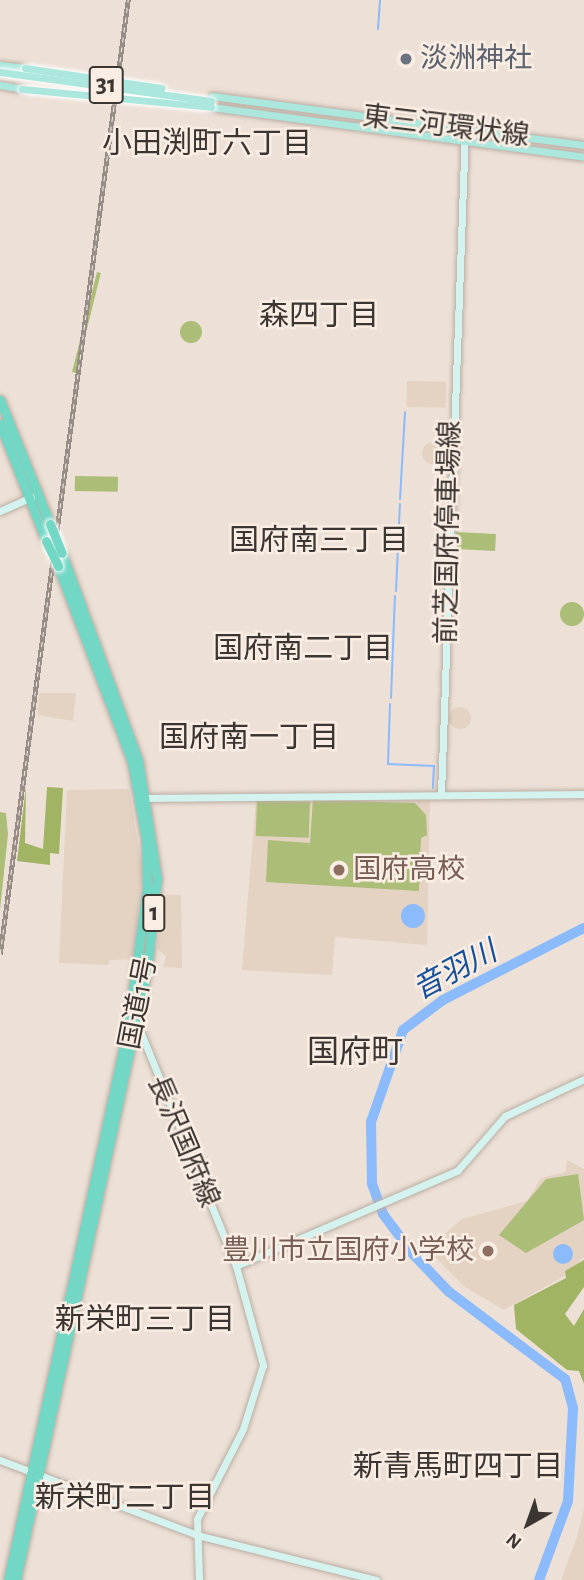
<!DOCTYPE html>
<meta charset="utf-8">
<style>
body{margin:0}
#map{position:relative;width:584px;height:1580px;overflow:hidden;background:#ede0d6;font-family:"Alegreya Sans","Noto Sans JP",sans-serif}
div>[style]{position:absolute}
.built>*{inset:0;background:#e4d2c3;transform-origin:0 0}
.round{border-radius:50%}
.green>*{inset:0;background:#abbd77;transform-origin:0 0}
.forest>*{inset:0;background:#a1b464}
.water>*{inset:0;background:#8bbbfc}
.stream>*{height:2px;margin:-1px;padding:0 1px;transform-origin:1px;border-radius:1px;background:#8bbbfc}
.river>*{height:10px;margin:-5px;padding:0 5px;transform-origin:5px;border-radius:5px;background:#8bbbfc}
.roads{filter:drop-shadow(0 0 2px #baada3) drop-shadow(0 0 2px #baada3)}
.secondary>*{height:7px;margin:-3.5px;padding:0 3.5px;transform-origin:3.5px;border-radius:3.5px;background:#d5f3ee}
.primary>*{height:7px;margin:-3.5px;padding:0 3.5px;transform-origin:3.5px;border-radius:3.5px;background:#abe7dd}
.highway>*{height:9px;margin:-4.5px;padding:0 4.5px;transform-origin:4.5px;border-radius:4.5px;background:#73d7c6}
.rail>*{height:4.5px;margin-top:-2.25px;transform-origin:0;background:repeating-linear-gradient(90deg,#faede3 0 5px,#978d86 0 10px);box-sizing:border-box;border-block:2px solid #978d86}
.bridges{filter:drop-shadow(0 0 2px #fff) drop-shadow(0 0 2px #fff)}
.primary-bridge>*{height:7px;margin:-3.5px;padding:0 3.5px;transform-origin:3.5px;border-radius:3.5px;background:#abe7dd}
.highway-bridge>*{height:9px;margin:-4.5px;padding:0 4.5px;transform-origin:4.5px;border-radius:4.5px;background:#73d7c6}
.dots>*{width:19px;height:19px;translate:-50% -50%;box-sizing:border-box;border:4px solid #faede3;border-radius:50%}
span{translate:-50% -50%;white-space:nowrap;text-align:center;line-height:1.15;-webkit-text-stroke:5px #faede3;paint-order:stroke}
.shield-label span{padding:2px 5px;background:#faede3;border:2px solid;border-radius:5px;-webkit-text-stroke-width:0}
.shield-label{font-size:26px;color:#3b3632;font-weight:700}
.worship-label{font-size:28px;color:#5b616d}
.left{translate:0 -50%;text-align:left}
.street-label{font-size:28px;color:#3b3632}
.education-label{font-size:28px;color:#785e54}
.right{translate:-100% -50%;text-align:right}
.neighbourhood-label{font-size:30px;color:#3b3632}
.water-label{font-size:30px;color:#13509c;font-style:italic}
.quarter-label{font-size:32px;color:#3b3632}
.north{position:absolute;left:493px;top:1489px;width:70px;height:70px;-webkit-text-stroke:5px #faede3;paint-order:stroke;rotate:220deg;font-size:19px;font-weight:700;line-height:28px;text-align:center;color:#3b3632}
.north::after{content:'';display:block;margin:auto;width:24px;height:32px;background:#3b3632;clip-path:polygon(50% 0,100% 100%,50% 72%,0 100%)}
</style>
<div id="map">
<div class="built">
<i style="left:407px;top:381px;width:39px;height:26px;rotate:1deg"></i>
<i class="round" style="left:422px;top:442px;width:22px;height:22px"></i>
<i style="clip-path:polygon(39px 693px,76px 693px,73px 721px,37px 715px)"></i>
<i class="round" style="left:449px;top:707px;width:22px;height:22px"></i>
<i style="clip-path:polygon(129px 789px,142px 868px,133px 959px,110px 960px,108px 965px,59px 963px,67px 790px)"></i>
<i style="clip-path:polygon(430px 798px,427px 945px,335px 937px,332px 975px,242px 970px,256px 799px)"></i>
<i style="clip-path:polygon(164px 895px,181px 895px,182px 968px,163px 967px,166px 956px,157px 949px)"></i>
<i style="clip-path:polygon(567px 1160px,584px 1169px,584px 1257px,564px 1276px,504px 1310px,465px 1287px,427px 1249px,462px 1219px,527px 1201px,541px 1178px,566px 1172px)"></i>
<i style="clip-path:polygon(584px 1509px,584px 1580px,561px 1580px,577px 1537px)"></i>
</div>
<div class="green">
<i style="left:97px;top:272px;width:4px;height:103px;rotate:14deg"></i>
<i class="round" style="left:180px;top:321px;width:22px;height:22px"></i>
<i style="left:75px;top:476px;width:43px;height:15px;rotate:1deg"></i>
<i style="left:456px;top:532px;width:40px;height:17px;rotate:3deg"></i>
<i class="round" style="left:560px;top:602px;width:24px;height:24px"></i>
<i style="left:257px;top:800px;width:53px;height:36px;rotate:2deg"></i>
<i style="clip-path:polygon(313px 800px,415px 803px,426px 815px,427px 835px,421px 838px,419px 891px,266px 882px,268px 840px,310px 843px)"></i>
<i style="clip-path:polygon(0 812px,6px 813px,8px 834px,0 910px)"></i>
<i style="clip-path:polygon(578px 1174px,584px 1220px,526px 1253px,499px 1235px,546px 1179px)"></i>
</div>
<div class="forest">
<i style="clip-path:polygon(26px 786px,25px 843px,43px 849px,47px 787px,63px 788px,59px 854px,50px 853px,50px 865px,17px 861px)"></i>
<i style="clip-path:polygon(584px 1260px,584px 1287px,565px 1314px,574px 1326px,584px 1309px,584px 1384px,579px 1371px,567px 1370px,516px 1329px,514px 1305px,566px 1278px,565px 1271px)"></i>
</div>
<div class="water">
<i class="round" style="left:401px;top:904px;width:24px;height:24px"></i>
<i class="round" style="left:553px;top:1244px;width:20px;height:20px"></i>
</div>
<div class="stream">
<i style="left:378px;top:29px;width:29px;rotate:-86deg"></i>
<i style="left:400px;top:499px;width:87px;rotate:-86.7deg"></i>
<i style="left:396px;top:591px;width:87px;rotate:-87.4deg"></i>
<i style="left:391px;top:698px;width:102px;rotate:-87.8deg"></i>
<i style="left:390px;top:704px;width:60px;rotate:91.9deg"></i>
<i style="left:388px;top:764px;width:46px;rotate:2.5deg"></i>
<i style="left:434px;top:766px;width:22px;rotate:93deg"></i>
</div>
<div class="river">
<i style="left:539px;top:1580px;width:84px;rotate:-69.8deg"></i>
<i style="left:568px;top:1501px;width:93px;rotate:-86.9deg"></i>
<i style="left:573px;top:1408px;width:30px;rotate:-105deg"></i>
<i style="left:565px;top:1379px;width:146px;rotate:-143.1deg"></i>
<i style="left:448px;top:1291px;width:51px;rotate:-133.4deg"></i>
<i style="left:413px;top:1254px;width:50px;rotate:-126.9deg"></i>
<i style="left:383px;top:1214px;width:33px;rotate:-110deg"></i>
<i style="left:372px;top:1183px;width:61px;rotate:-90.9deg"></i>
<i style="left:371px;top:1122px;width:97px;rotate:-70.8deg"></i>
<i style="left:403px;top:1030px;width:50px;rotate:-36.9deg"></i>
<i style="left:443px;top:1000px;width:158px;rotate:-27.1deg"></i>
</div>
<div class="roads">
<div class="secondary">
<i style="left:0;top:511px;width:35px;rotate:-24deg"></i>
<i style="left:441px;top:794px;width:665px;rotate:-87.93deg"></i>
<i style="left:141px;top:798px;width:443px;rotate:-0.5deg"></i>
<i style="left:132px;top:1028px;width:10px;rotate:29deg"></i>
<i style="left:141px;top:1033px;width:252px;rotate:67.8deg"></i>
<i style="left:236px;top:1266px;width:103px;rotate:74.7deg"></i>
<i style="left:263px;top:1365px;width:67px;rotate:107.4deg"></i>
<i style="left:243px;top:1429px;width:101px;rotate:117.1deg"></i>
<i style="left:197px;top:1519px;width:61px;rotate:88.1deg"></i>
<i style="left:236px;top:1266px;width:241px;rotate:-23.3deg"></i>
<i style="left:457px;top:1171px;width:73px;rotate:-48.9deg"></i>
<i style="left:505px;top:1116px;width:87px;rotate:-25.1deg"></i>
<i style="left:0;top:1460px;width:211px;rotate:20.8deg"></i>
<i style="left:197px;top:1535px;width:185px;rotate:14.1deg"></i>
</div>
<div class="primary">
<i style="left:0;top:65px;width:25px;rotate:7deg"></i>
<i style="left:0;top:85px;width:22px;rotate:10deg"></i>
<i style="left:212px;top:96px;width:375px;rotate:7.5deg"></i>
<i style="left:211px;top:107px;width:376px;rotate:7.6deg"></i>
</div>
<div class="highway">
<i style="left:0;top:400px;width:134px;rotate:68deg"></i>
<i style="left:0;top:424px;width:126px;rotate:68.5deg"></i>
<i style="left:8px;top:1580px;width:566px;rotate:-77.76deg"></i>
<i style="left:128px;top:1027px;width:139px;rotate:-82.2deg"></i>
<i style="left:147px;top:889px;width:50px;rotate:-91.1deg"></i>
<i style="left:146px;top:839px;width:78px;rotate:-100.3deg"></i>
<i style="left:132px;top:762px;width:210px;rotate:-110.7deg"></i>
<i style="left:16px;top:1580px;width:625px;rotate:-77.9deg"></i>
<i style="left:147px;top:969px;width:92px;rotate:-83.7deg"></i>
<i style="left:157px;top:878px;width:120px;rotate:-99.1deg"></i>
<i style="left:138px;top:760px;width:221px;rotate:-110.2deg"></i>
</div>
</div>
<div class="rail">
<i style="left:0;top:954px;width:963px;rotate:-82.36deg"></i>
</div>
<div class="bridges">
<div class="primary-bridge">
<i style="left:25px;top:68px;width:138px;rotate:8.3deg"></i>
<i style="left:0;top:72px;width:213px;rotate:7.8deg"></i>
<i style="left:22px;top:89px;width:190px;rotate:5.4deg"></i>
</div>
<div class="highway-bridge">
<i style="left:50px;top:524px;width:31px;rotate:68deg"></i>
<i style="left:46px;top:541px;width:28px;rotate:64deg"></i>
</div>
</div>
<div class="dots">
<i style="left:406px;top:59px;background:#6b7280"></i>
<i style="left:339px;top:870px;background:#8d6e63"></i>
<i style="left:488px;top:1251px;background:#8d6e63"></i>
</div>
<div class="shield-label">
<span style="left:106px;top:85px">31</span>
<span style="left:154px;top:913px">1</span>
</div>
<div class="worship-label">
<span class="left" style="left:420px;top:59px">淡洲神社</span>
</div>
<div class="street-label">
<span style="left:446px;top:127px;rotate:7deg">東三河環状線</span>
<span style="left:449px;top:532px;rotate:-89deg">前芝国府停車場線</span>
<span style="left:139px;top:1003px;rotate:-79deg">国道1号</span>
<span style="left:183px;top:1142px;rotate:67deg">長沢国府線</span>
</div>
<div class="education-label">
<span class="left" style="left:353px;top:870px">国府高校</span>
<span class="right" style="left:474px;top:1251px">豊川市立国府小学校</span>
</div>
<div class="neighbourhood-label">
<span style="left:207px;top:144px">小田渕町六丁目</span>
<span style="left:319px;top:316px">森四丁目</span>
<span style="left:319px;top:541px">国府南三丁目</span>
<span style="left:303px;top:649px">国府南二丁目</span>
<span style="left:249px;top:738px">国府南一丁目</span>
<span style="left:145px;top:1320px">新栄町三丁目</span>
<span style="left:458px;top:1467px">新青馬町四丁目</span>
<span style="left:125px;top:1498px">新栄町二丁目</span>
</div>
<div class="water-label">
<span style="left:455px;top:971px;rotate:-28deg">音羽川</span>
</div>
<div class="quarter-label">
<span style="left:355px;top:1052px">国府町</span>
</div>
<div class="north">N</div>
</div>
